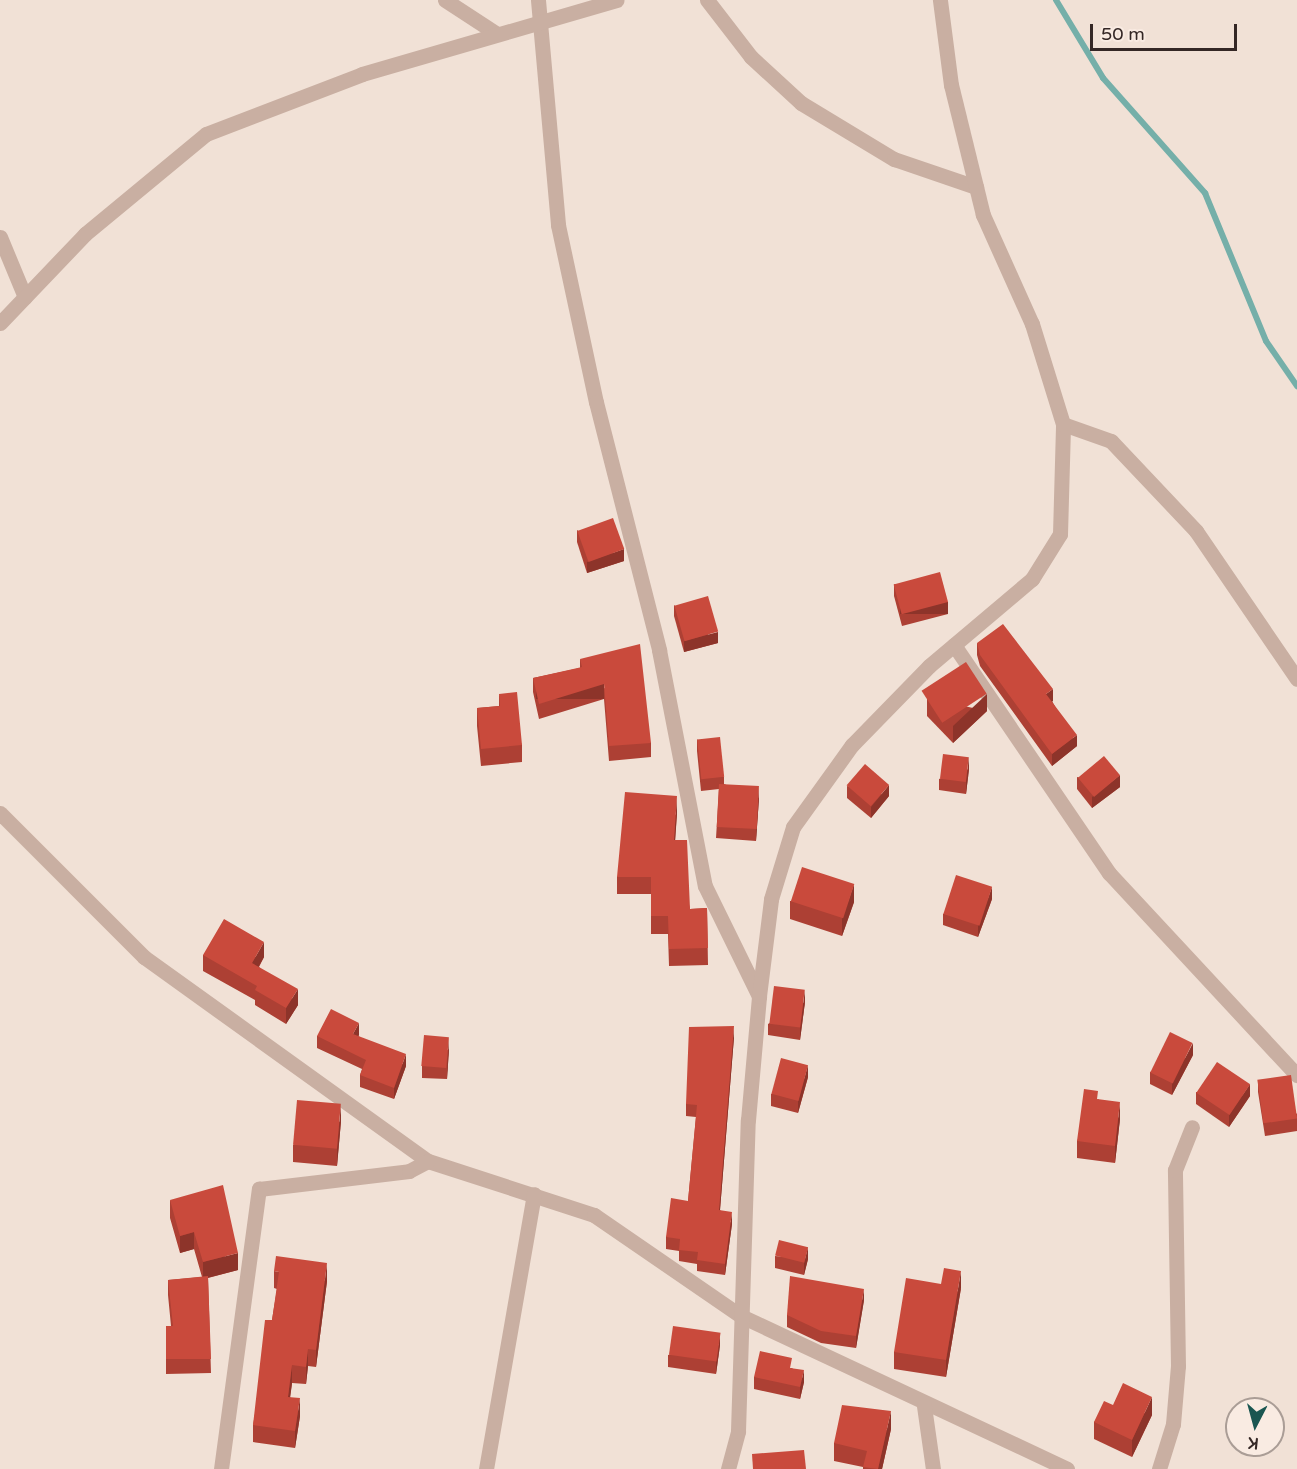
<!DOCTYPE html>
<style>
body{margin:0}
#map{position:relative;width:1297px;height:1469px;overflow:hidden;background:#f1e1d6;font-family:"Varela Round",sans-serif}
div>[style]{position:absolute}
.stream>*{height:6px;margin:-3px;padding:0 3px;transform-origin:3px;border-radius:3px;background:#75afa9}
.minor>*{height:15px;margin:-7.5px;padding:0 7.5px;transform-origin:7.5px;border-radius:7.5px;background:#c9afa2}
.wall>*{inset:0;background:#ad4034}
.shaded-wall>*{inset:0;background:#8d342a;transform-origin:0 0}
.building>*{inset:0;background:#c94a3c;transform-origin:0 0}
span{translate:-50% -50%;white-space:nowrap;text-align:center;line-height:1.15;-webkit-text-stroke:4.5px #f9ebe2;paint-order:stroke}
.north{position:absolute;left:1225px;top:1397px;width:60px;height:60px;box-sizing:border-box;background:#f9ebe2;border:2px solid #aa9d96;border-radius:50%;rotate:186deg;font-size:16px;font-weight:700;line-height:24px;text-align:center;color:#342725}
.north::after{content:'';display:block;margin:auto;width:21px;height:27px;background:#1a5651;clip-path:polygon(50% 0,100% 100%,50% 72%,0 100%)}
.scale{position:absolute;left:1090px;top:24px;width:147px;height:27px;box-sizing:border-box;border:3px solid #342725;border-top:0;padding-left:8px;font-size:18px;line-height:21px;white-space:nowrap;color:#342725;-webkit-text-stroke:4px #f9ebe2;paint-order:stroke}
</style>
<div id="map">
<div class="stream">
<i style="left:1056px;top:0;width:91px;rotate:58.9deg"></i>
<i style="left:1103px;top:78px;width:154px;rotate:48.4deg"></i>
<i style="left:1205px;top:193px;width:160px;rotate:67.6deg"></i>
<i style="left:1266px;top:341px;width:55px;rotate:55.4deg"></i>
</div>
<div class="minor">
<i style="left:445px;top:0;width:59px;rotate:33.1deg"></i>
<i style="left:538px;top:0;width:226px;rotate:84.9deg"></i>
<i style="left:558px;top:225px;width:181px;rotate:77.9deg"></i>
<i style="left:596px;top:402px;width:256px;rotate:75.7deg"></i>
<i style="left:659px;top:650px;width:240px;rotate:79deg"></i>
<i style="left:705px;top:886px;width:123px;rotate:63.9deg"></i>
<i style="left:707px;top:0;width:72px;rotate:52.3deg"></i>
<i style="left:751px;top:57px;width:68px;rotate:42.6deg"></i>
<i style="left:801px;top:103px;width:109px;rotate:31.1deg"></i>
<i style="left:894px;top:159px;width:87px;rotate:18.9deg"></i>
<i style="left:0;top:237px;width:65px;rotate:67.4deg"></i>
<i style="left:0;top:323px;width:123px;rotate:-46.3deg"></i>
<i style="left:85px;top:234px;width:157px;rotate:-39.6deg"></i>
<i style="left:206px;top:134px;width:167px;rotate:-21deg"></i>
<i style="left:362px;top:74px;width:265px;rotate:-16.2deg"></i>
<i style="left:1063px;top:424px;width:51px;rotate:19.5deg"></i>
<i style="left:1111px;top:441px;width:124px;rotate:46.6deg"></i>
<i style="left:1196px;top:531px;width:179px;rotate:55.7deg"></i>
<i style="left:954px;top:645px;width:276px;rotate:55.8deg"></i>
<i style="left:1109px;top:873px;width:276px;rotate:47.1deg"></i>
<i style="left:0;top:813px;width:204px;rotate:45deg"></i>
<i style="left:144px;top:957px;width:350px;rotate:35.7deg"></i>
<i style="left:428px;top:1161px;width:175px;rotate:18deg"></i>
<i style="left:594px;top:1215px;width:178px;rotate:34.5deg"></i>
<i style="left:741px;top:1316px;width:360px;rotate:25.1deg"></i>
<i style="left:924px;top:1406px;width:64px;rotate:81.9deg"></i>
<i style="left:221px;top:1469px;width:283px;rotate:-82.3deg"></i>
<i style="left:259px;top:1189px;width:151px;rotate:-6.8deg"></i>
<i style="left:409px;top:1171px;width:21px;rotate:-28deg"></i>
<i style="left:486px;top:1469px;width:279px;rotate:-80.1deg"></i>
<i style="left:728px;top:1469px;width:39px;rotate:-75deg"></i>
<i style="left:738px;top:1431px;width:311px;rotate:-88.2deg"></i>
<i style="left:748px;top:1120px;width:124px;rotate:-84.9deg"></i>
<i style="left:759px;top:996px;width:98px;rotate:-82.9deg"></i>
<i style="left:771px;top:899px;width:75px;rotate:-73deg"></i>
<i style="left:793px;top:827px;width:101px;rotate:-54.3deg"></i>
<i style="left:852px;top:745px;width:110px;rotate:-45.7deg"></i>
<i style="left:929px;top:666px;width:135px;rotate:-40.2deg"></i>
<i style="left:1032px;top:579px;width:53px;rotate:-58.1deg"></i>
<i style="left:1060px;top:534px;width:110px;rotate:-88.4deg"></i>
<i style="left:1063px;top:424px;width:105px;rotate:-107.2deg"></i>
<i style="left:1032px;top:324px;width:120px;rotate:-114.2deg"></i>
<i style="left:983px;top:215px;width:134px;rotate:-103.8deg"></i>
<i style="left:951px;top:85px;width:86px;rotate:-97.4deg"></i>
<i style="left:1159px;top:1469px;width:47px;rotate:-72.7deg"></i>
<i style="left:1173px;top:1424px;width:58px;rotate:-85.1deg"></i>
<i style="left:1178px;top:1366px;width:196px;rotate:-90.9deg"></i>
<i style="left:1175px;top:1170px;width:46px;rotate:-68.4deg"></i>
</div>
<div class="wall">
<i style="clip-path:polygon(577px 530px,624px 561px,587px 573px,577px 542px)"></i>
<i style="clip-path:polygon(894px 584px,948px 614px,902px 626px,894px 596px)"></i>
<i style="clip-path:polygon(674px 605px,718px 643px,684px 652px,674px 616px)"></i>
<i style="clip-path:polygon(977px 643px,1053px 701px,1052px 701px,1077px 746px,1052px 766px,980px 666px,977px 655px)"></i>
<i style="clip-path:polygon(580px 659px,651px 743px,651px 757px,609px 761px,604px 699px,539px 719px,533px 692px,533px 678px,580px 668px)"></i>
<i style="clip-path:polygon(499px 694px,522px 745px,522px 762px,481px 766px,477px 726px,477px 708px,499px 706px)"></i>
<i style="clip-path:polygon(927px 698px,987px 711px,953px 743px,927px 716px)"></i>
<i style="clip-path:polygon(697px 739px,724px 777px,724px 784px,759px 798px,756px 841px,716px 838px,719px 789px,701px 791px,697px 751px)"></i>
<i style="clip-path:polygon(969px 769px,966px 794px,939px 790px,939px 779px)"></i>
<i style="clip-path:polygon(1077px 777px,1120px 787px,1092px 808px,1077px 789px)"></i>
<i style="clip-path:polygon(847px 786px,889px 796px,871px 818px,847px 798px)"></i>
<i style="clip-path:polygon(677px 813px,675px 840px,690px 909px,707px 908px,708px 965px,669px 966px,668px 934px,651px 934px,651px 894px,617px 894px,617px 877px)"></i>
<i style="clip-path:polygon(992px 899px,978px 937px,943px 925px,943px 914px)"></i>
<i style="clip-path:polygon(790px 901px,854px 902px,842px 936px,790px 919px)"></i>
<i style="clip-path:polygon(203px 955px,264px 957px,259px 967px,298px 1005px,286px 1024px,255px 1005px,255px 1000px,203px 971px)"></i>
<i style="clip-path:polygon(805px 1002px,800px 1040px,768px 1035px,768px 1024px)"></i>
<i style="clip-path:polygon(359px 1035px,358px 1036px,406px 1066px,394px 1099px,360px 1087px,360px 1075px,362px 1069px,317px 1048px,317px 1036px)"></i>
<i style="clip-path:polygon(734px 1037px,720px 1210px,732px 1224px,725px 1275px,697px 1271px,697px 1264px,679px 1261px,679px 1251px,666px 1249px,666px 1237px,688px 1201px,696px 1117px,686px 1116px,686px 1104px)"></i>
<i style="clip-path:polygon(449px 1049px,447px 1079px,422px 1078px,422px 1066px)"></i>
<i style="clip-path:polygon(1193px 1055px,1172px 1095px,1150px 1084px,1150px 1072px)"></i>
<i style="clip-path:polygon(808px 1077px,798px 1113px,771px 1106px,771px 1094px)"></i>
<i style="clip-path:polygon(1258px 1081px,1297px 1114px,1297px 1131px,1265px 1136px,1258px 1092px)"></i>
<i style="clip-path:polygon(1196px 1092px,1250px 1096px,1229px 1127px,1196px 1104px)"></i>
<i style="clip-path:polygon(1098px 1099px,1120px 1119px,1115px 1163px,1077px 1158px,1077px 1141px)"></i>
<i style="clip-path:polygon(341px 1121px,337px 1166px,293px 1162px,293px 1145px)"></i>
<i style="clip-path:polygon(170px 1200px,238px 1270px,208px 1278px,211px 1373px,166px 1374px,166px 1326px,171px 1326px,168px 1295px,168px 1280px,202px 1277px,194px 1249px,180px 1253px,170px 1218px)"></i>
<i style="clip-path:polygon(775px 1256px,808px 1259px,804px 1275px,775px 1268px)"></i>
<i style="clip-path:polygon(274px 1271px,327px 1281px,316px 1367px,308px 1366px,306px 1384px,292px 1383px,290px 1397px,300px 1416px,295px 1448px,253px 1442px,253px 1425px,272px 1320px,277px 1289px,274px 1288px)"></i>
<i style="clip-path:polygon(961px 1288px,946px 1377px,894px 1369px,894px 1352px)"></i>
<i style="clip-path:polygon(864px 1300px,856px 1348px,821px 1343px,787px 1327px,787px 1315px)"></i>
<i style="clip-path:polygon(720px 1345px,716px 1374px,668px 1367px,668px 1355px)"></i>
<i style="clip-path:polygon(792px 1368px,804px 1382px,800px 1399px,754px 1389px,754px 1377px)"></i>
<i style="clip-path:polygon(1113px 1405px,1152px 1415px,1132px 1457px,1094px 1439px,1094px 1422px)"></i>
<i style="clip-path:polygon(891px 1429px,882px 1469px,863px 1469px,863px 1467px,834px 1461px,834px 1443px)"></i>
</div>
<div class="shaded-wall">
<i style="clip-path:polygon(624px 549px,624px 561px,587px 573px,587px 562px)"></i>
<i style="left:948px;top:602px;width:12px;height:48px;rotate:90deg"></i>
<i style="clip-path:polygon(718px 632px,718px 643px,684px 652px,684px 641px)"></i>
<i style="left:604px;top:684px;width:15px;height:68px;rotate:90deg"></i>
<i style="clip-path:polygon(1053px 689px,1053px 701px,1046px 706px,1046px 694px)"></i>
<i style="clip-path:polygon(987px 694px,987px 711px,953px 743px,953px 726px)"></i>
<i style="clip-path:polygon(1077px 735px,1077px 746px,1052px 766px,1052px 754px)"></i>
<i style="clip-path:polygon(969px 757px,969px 769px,966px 794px,966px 782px)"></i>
<i style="clip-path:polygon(1120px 775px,1120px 787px,1092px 808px,1092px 797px)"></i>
<i style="clip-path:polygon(889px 785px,889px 796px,871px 818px,871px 807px)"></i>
<i style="clip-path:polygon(759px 786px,759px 798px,756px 841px,756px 829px)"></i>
<i style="clip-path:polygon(677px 796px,677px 813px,674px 857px,674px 840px)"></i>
<i style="clip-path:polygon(854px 884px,854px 902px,842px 936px,842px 919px)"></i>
<i style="clip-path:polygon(992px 887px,992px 899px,978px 937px,978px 926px)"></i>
<i style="clip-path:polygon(264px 942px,264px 957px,252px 978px,252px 963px)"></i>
<i style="clip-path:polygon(298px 989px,298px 1005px,286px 1024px,286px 1008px)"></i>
<i style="clip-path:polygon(805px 990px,805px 1002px,800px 1040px,800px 1028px)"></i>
<i style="clip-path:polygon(359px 1023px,359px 1035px,353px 1046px,353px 1034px)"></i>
<i style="clip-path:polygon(734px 1026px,734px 1037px,719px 1222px,719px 1210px)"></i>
<i style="clip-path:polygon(449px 1037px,449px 1049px,447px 1079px,447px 1068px)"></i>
<i style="clip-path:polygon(1193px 1043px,1193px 1055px,1172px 1095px,1172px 1083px)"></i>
<i style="clip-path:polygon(406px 1054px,406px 1066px,394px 1099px,394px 1088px)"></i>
<i style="clip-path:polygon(808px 1065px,808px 1077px,798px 1113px,798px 1101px)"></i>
<i style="clip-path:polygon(1250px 1084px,1250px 1096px,1229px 1127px,1229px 1115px)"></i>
<i style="clip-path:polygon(1120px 1102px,1120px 1119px,1115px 1163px,1115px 1146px)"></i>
<i style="clip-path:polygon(341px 1104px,341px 1121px,337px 1166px,337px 1149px)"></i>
<i style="clip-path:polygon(732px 1212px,732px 1224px,725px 1275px,725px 1264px)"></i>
<i style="clip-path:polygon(194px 1232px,194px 1249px,180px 1253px,180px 1236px)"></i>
<i style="clip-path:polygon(808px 1247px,808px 1259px,804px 1275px,804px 1263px)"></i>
<i style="clip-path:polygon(238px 1253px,238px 1270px,203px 1279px,203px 1262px)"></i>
<i style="clip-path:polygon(327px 1263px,327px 1281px,316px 1367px,316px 1350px)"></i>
<i style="clip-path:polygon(961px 1271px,961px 1288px,946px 1377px,946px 1360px)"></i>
<i style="clip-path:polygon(864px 1289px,864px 1300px,856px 1348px,856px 1336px)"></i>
<i style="clip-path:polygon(720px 1333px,720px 1345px,716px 1374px,716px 1362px)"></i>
<i style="clip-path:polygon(308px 1349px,308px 1366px,306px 1384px,306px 1367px)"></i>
<i style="clip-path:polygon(292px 1365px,292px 1383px,288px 1414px,288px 1397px)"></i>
<i style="clip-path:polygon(804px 1370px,804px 1382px,800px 1399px,800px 1387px)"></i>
<i style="clip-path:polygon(1152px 1397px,1152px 1415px,1132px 1457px,1132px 1440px)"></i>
<i style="clip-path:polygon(300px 1398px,300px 1416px,295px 1448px,295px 1431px)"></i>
<i style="clip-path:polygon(891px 1411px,891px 1429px,882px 1469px,878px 1469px)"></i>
</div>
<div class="building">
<i style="left:613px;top:518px;width:33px;height:38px;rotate:70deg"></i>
<i style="left:940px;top:572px;width:31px;height:48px;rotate:75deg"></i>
<i style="left:708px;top:596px;width:37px;height:35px;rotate:74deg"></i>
<i style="clip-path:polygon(1003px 624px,1053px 689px,1046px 694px,1077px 735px,1052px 754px,980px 655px,977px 643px)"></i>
<i style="clip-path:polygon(640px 644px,651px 743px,609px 746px,604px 684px,539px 704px,533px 678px,582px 667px,580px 659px)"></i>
<i style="left:966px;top:662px;width:38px;height:53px;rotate:57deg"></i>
<i style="clip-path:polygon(517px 692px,522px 745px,481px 749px,477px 708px,500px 706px,499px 694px)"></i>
<i style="left:720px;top:737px;width:40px;height:23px;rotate:84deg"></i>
<i style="left:943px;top:754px;width:26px;height:25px;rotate:7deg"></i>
<i style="left:1104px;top:756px;width:25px;height:34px;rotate:50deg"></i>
<i style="left:865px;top:764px;width:32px;height:28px;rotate:41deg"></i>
<i style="left:719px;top:784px;width:40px;height:43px;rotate:3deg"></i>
<i style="clip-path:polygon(625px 792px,677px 796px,674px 840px,687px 840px,690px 909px,707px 908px,708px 948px,669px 949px,668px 916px,651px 916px,651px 877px,617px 877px)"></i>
<i style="left:802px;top:867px;width:55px;height:36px;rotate:18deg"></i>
<i style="left:956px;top:875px;width:38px;height:41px;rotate:18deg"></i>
<i style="clip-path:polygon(224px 919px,264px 942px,252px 963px,298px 989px,286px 1008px,255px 990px,257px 986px,203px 955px)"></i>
<i style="left:774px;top:986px;width:31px;height:38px;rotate:7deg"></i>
<i style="clip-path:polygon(331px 1009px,359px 1023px,353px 1034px,406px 1054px,394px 1088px,360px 1075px,366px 1060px,317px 1036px)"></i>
<i style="clip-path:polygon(734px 1026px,719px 1210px,732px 1212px,725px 1264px,697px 1260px,698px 1252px,679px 1250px,680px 1239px,666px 1237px,671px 1198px,688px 1201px,697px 1105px,686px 1104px,689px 1027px)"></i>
<i style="left:1170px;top:1032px;width:25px;height:45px;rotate:26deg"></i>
<i style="left:424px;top:1035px;width:25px;height:31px;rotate:5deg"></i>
<i style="left:781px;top:1058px;width:28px;height:37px;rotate:15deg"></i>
<i style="left:1217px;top:1062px;width:40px;height:37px;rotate:34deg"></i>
<i style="left:1291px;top:1075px;width:44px;height:34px;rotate:82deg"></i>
<i style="clip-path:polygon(1084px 1089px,1098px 1091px,1097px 1099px,1120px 1102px,1115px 1146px,1077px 1141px)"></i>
<i style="left:297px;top:1100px;width:44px;height:45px;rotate:5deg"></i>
<i style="clip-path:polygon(223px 1185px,238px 1253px,203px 1262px,194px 1232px,180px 1236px,170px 1200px)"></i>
<i style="left:779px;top:1240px;width:30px;height:16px;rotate:14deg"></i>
<i style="clip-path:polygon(276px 1256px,327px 1263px,316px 1350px,308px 1349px,306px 1367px,292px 1365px,288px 1397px,300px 1398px,295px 1431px,253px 1425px,265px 1320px,272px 1320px,279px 1272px,274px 1271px)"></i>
<i style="clip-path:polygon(944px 1268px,961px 1271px,946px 1360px,894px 1352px,906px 1278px,941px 1284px)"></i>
<i style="clip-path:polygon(208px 1276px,211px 1359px,166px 1359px,166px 1326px,173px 1326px,168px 1280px)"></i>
<i style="clip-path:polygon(790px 1276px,864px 1289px,856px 1336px,821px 1331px,787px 1315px)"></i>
<i style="left:673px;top:1326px;width:48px;height:29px;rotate:8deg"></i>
<i style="clip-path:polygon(760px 1351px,792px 1358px,790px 1368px,804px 1370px,800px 1387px,754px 1377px)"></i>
<i style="clip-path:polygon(1123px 1383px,1152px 1397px,1132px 1440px,1094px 1422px,1104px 1401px,1113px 1405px)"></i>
<i style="clip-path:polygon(842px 1405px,891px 1411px,878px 1469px,863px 1467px,867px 1451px,834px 1443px)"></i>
<i style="clip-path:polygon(804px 1450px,806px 1469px,753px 1469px,752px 1454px)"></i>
</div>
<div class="north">K</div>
<div class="scale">50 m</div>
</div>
